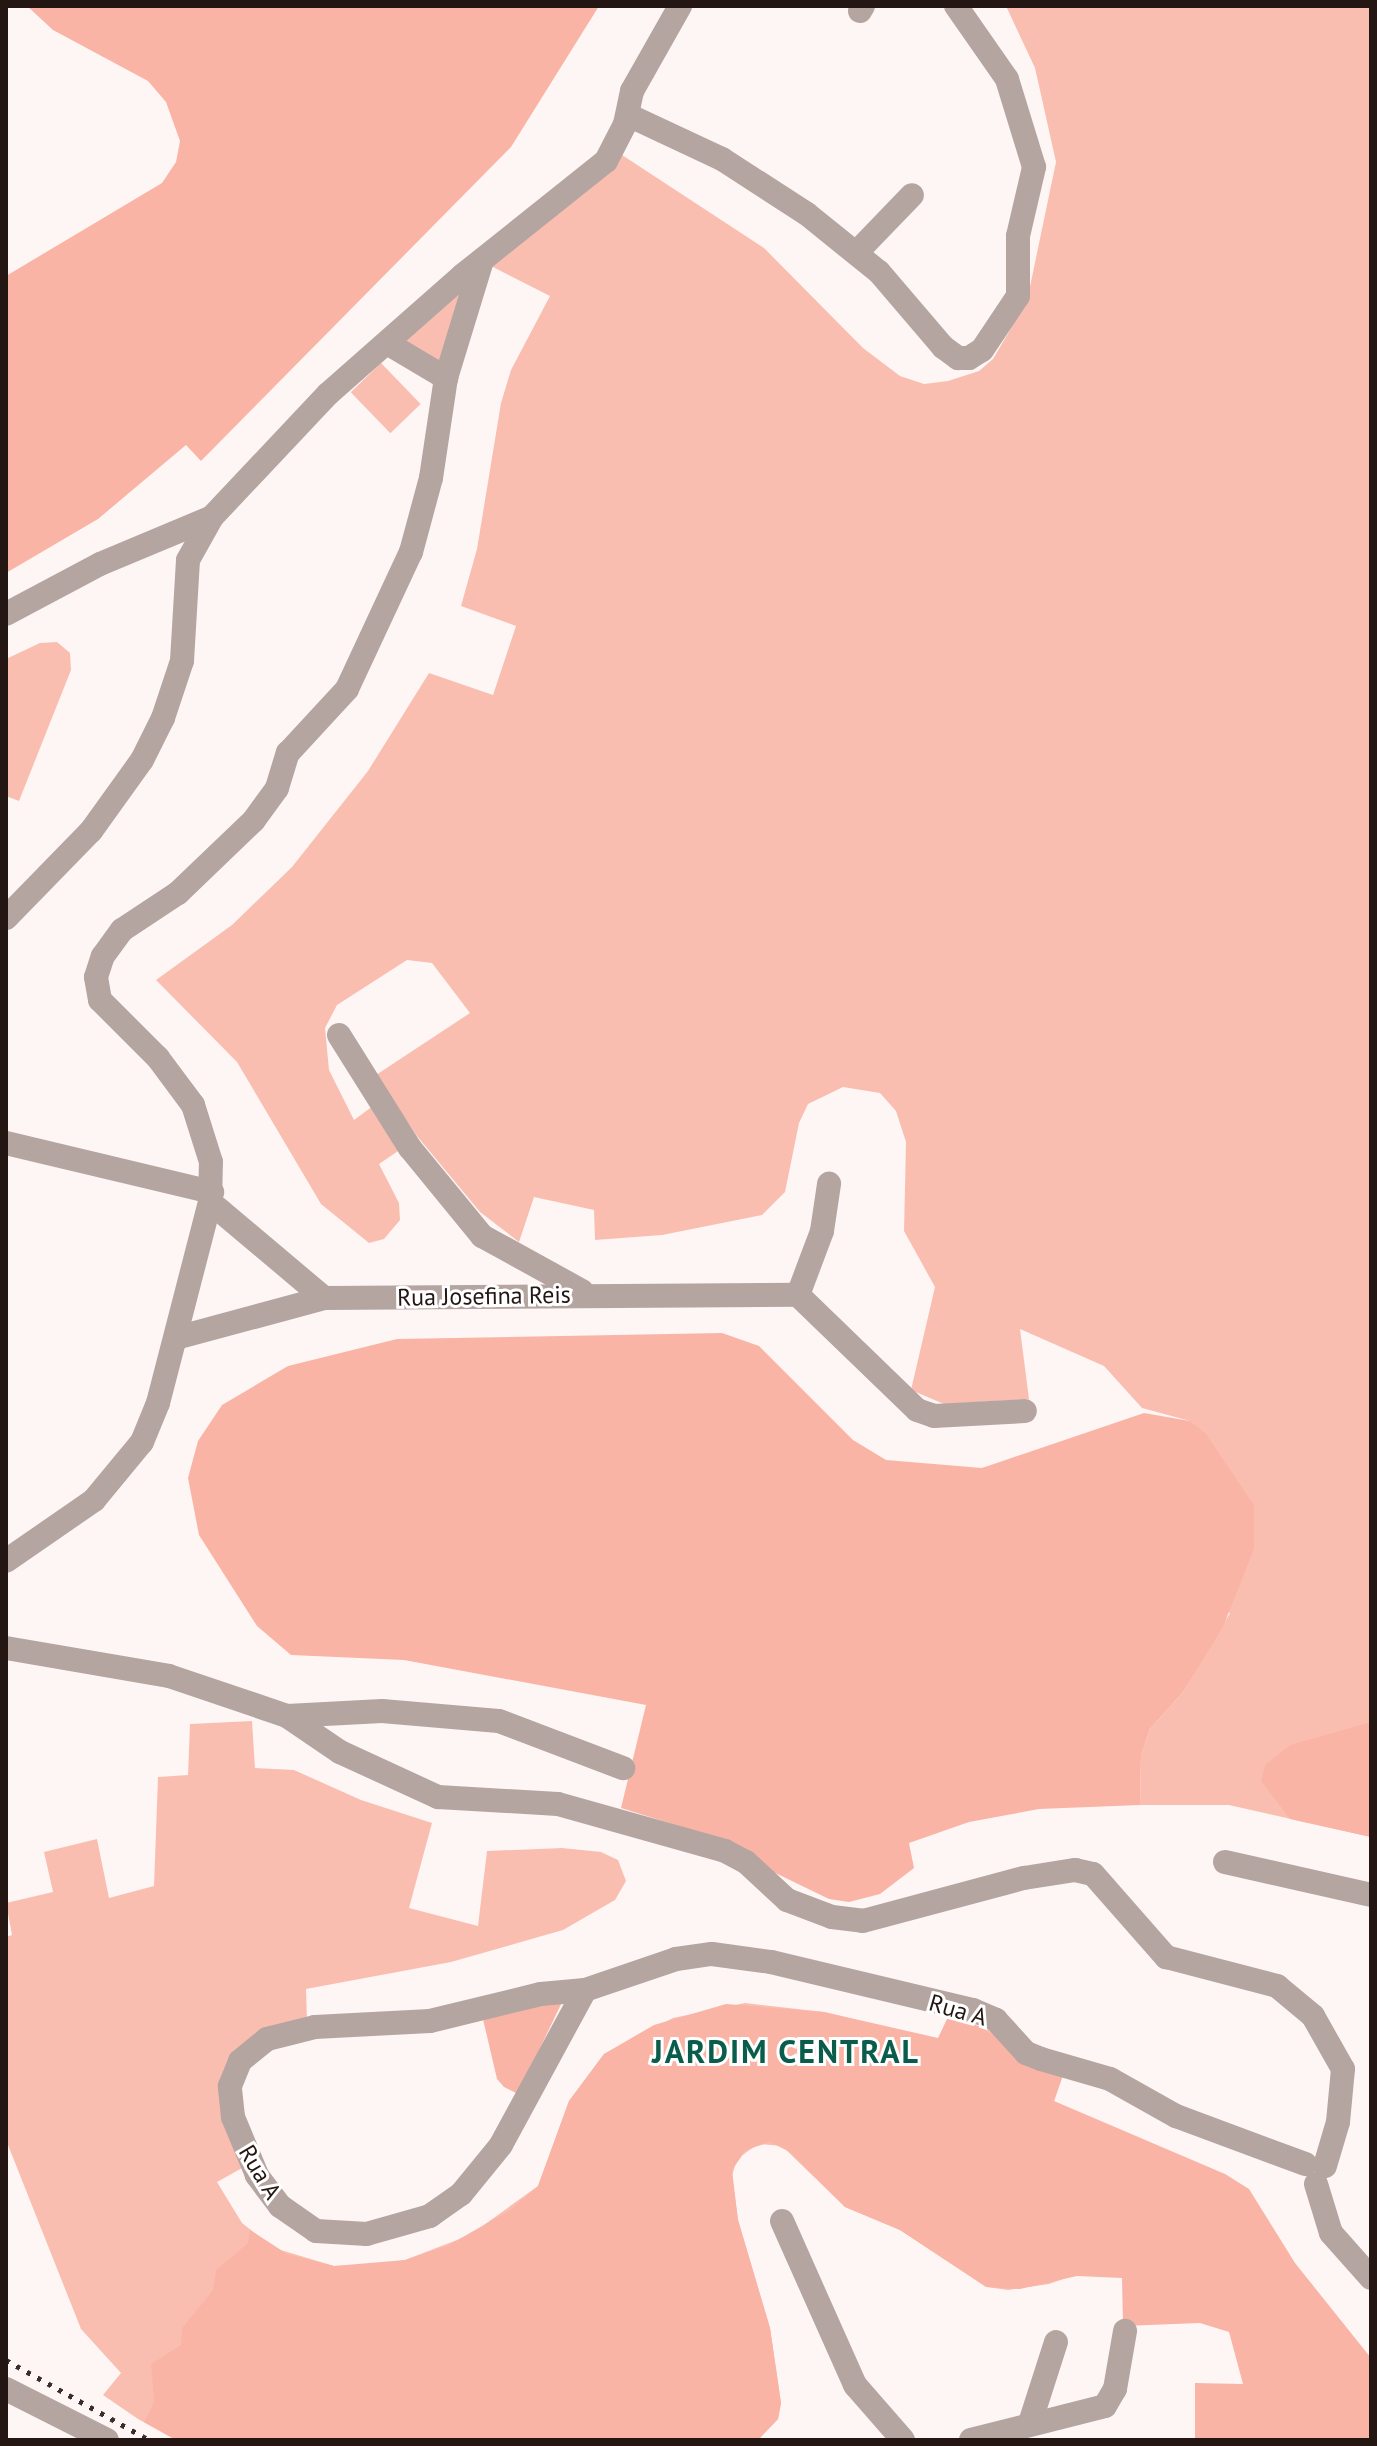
<!DOCTYPE html>
<style>
body{margin:0}
#map{position:relative;width:1377px;height:2446px;overflow:hidden;background:#fef6f5;font-family:"PT Sans",sans-serif}
div>[style]{position:absolute}
.green>*{inset:0;background:#fabeb1;transform-origin:0 0}
.forest>*{inset:0;background:#fab4a5}
.minor>*{height:24px;margin:-12px;padding:0 12px;transform-origin:12px;border-radius:12px;background:#b5a5a1}
.rail>*{height:5px;margin-top:-2.5px;transform-origin:0;background:repeating-linear-gradient(90deg,#3a2d2a 0 4px,transparent 0 12px)}
span{translate:-50% -50%;white-space:nowrap;text-align:center;line-height:1.15;-webkit-text-stroke:6px #fff;paint-order:stroke}
.street-label{font-size:24px;color:#231613}
.district-label{font-size:32px;color:#0a5d4a;font-weight:700;letter-spacing:2px}
.frame{position:absolute;inset:0;border:8px solid #231613;pointer-events:none}
</style>
<div id="map">
<div class="green">
<i style="clip-path:polygon(1006px 6px,1371px 6px,1371px 1837px,1229px 1805px,1140px 1805px,1141px 1756px,1150px 1729px,1184px 1691px,1230px 1613px,982px 1468px,1190px 1421px,1142px 1408px,1104px 1366px,1020px 1329px,1029px 1399px,944px 1404px,911px 1390px,935px 1287px,904px 1231px,906px 1142px,896px 1111px,880px 1093px,843px 1087px,808px 1104px,799px 1123px,785px 1192px,762px 1215px,662px 1235px,595px 1240px,594px 1210px,534px 1197px,519px 1242px,480px 1212px,417px 1136px,376px 1075px,470px 1013px,432px 963px,407px 960px,337px 1005px,325px 1028px,329px 1070px,354px 1120px,373px 1106px,404px 1147px,379px 1164px,399px 1203px,400px 1220px,384px 1239px,369px 1243px,321px 1204px,237px 1062px,156px 980px,232px 925px,292px 867px,368px 771px,429px 673px,493px 695px,516px 626px,461px 606px,477px 549px,501px 403px,511px 370px,550px 296px,491px 266px,622px 155px,764px 248px,863px 348px,900px 376px,924px 384px,948px 381px,979px 371px,993px 359px,1027px 301px,1056px 162px,1035px 68px)"></i>
<i style="clip-path:polygon(473px 274px,444px 375px,393px 343px)"></i>
<i style="left:381px;top:363px;width:57px;height:42px;rotate:46deg"></i>
<i style="clip-path:polygon(57px 642px,70px 653px,71px 670px,19px 801px,6px 796px,6px 659px,40px 643px)"></i>
<i style="clip-path:polygon(252px 1721px,255px 1768px,294px 1770px,361px 1800px,432px 1823px,409px 1908px,478px 1926px,487px 1851px,562px 1848px,601px 1852px,618px 1860px,626px 1881px,615px 1900px,563px 1930px,451px 1962px,306px 1989px,307px 2021px,236px 2055px,244px 2167px,217px 2182px,242px 2223px,274px 2248px,334px 2266px,369px 2265px,405px 2260px,470px 2235px,538px 2186px,569px 2101px,604px 2054px,673px 2018px,745px 2003px,824px 2012px,938px 2040px,949px 2015px,991px 2031px,1063px 2075px,1054px 2101px,1108px 2263px,1049px 2284px,1008px 2290px,987px 2287px,900px 2230px,845px 2207px,782px 2146px,758px 2144px,737px 2159px,732px 2176px,738px 2220px,770px 2328px,781px 2403px,778px 2419px,758px 2440px,176px 2440px,138px 2419px,103px 2395px,121px 2373px,81px 2329px,6px 2140px,6px 1937px,12px 1935px,6px 1903px,53px 1892px,44px 1852px,97px 1839px,109px 1898px,154px 1886px,158px 1777px,188px 1775px,190px 1724px)"></i>
</div>
<div class="forest">
<i style="clip-path:polygon(27px 6px,599px 6px,511px 147px,201px 461px,186px 445px,98px 519px,6px 573px,6px 276px,162px 183px,176px 162px,180px 141px,166px 102px,148px 81px,53px 30px)"></i>
<i style="clip-path:polygon(722px 1333px,759px 1346px,853px 1440px,886px 1460px,982px 1468px,1144px 1413px,1190px 1421px,1206px 1434px,1254px 1505px,1254px 1549px,1223px 1627px,1184px 1691px,1150px 1729px,1141px 1756px,1140px 1805px,1039px 1809px,969px 1822px,909px 1843px,914px 1868px,880px 1894px,849px 1902px,829px 1899px,679px 1826px,621px 1808px,646px 1705px,404px 1660px,291px 1655px,257px 1626px,199px 1535px,188px 1478px,198px 1441px,222px 1405px,288px 1366px,397px 1339px)"></i>
<i style="clip-path:polygon(1371px 1722px,1371px 1837px,1290px 1819px,1261px 1781px,1265px 1765px,1290px 1745px)"></i>
<i style="clip-path:polygon(564px 1998px,518px 2094px,504px 2087px,497px 2079px,482px 2015px)"></i>
<i style="clip-path:polygon(726px 2004px,824px 2012px,938px 2038px,949px 2015px,964px 2018px,1063px 2075px,1054px 2101px,1225px 2174px,1249px 2189px,1295px 2263px,1371px 2358px,1371px 2440px,1195px 2440px,1195px 2383px,1243px 2384px,1229px 2332px,1200px 2323px,1123px 2326px,1122px 2278px,1077px 2276px,1020px 2289px,986px 2287px,900px 2230px,845px 2207px,790px 2152px,770px 2142px,746px 2150px,732px 2170px,738px 2220px,770px 2328px,781px 2403px,778px 2419px,758px 2440px,176px 2440px,144px 2422px,154px 2402px,151px 2364px,181px 2345px,182px 2328px,213px 2290px,216px 2270px,248px 2243px,250px 2230px,287px 2254px,334px 2266px,405px 2260px,449px 2245px,510px 2210px,538px 2186px,569px 2101px,604px 2054px,654px 2025px)"></i>
</div>
<div class="minor">
<i style="left:860px;top:11px;width:6px;rotate:-59deg"></i>
<i style="left:628px;top:115px;width:104px;rotate:25.1deg"></i>
<i style="left:722px;top:159px;width:101px;rotate:32.9deg"></i>
<i style="left:807px;top:214px;width:92px;rotate:38.9deg"></i>
<i style="left:879px;top:272px;width:99px;rotate:49.5deg"></i>
<i style="left:943px;top:347px;width:19px;rotate:36deg"></i>
<i style="left:958px;top:358px;width:11px"></i>
<i style="left:969px;top:358px;width:15px;rotate:-32deg"></i>
<i style="left:982px;top:350px;width:65px;rotate:-56.3deg"></i>
<i style="left:1018px;top:296px;width:60px;rotate:-90deg"></i>
<i style="left:1018px;top:236px;width:71px;rotate:-76.9deg"></i>
<i style="left:1034px;top:167px;width:92px;rotate:-107.1deg"></i>
<i style="left:1007px;top:79px;width:89px;rotate:-124.9deg"></i>
<i style="left:857px;top:252px;width:79px;rotate:-46deg"></i>
<i style="left:387px;top:343px;width:69px;rotate:30.7deg"></i>
<i style="left:6px;top:614px;width:106px;rotate:-28deg"></i>
<i style="left:100px;top:564px;width:119px;rotate:-22.7deg"></i>
<i style="left:6px;top:918px;width:122px;rotate:-45.7deg"></i>
<i style="left:91px;top:831px;width:87px;rotate:-54.3deg"></i>
<i style="left:142px;top:760px;width:47px;rotate:-63.4deg"></i>
<i style="left:163px;top:718px;width:60px;rotate:-71.6deg"></i>
<i style="left:182px;top:661px;width:101px;rotate:-86.6deg"></i>
<i style="left:188px;top:560px;width:49px;rotate:-60.8deg"></i>
<i style="left:212px;top:517px;width:169px;rotate:-46.7deg"></i>
<i style="left:328px;top:394px;width:180px;rotate:-41.4deg"></i>
<i style="left:463px;top:275px;width:183px;rotate:-38.6deg"></i>
<i style="left:606px;top:161px;width:42px;rotate:-62.8deg"></i>
<i style="left:625px;top:124px;width:34px;rotate:-78deg"></i>
<i style="left:632px;top:91px;width:98px;rotate:-60.5deg"></i>
<i style="left:339px;top:1035px;width:133px;rotate:57.9deg"></i>
<i style="left:410px;top:1148px;width:114px;rotate:50.7deg"></i>
<i style="left:482px;top:1236px;width:114px;rotate:28.8deg"></i>
<i style="left:6px;top:1143px;width:212px;rotate:13.4deg"></i>
<i style="left:210px;top:1202px;width:149px;rotate:40.1deg"></i>
<i style="left:798px;top:1295px;width:68px;rotate:-69.4deg"></i>
<i style="left:822px;top:1231px;width:48px;rotate:-81.5deg"></i>
<i style="left:176px;top:1338px;width:153px;rotate:-15.1deg"></i>
<i style="left:324px;top:1298px;width:474px;rotate:-0.4deg"></i>
<i style="left:798px;top:1295px;width:165px;rotate:44deg"></i>
<i style="left:917px;top:1410px;width:18px;rotate:19deg"></i>
<i style="left:934px;top:1416px;width:91px;rotate:-3.1deg"></i>
<i style="left:6px;top:1561px;width:107px;rotate:-34.7deg"></i>
<i style="left:94px;top:1500px;width:75px;rotate:-50.4deg"></i>
<i style="left:142px;top:1442px;width:42px;rotate:-67.7deg"></i>
<i style="left:158px;top:1403px;width:208px;rotate:-75.5deg"></i>
<i style="left:210px;top:1202px;width:40px;rotate:-88.6deg"></i>
<i style="left:211px;top:1162px;width:60px;rotate:-107.5deg"></i>
<i style="left:193px;top:1105px;width:59px;rotate:-126.7deg"></i>
<i style="left:158px;top:1058px;width:82px;rotate:-135deg"></i>
<i style="left:100px;top:1000px;width:23px;rotate:-100deg"></i>
<i style="left:96px;top:977px;width:22px;rotate:-72deg"></i>
<i style="left:103px;top:956px;width:32px;rotate:-54deg"></i>
<i style="left:122px;top:930px;width:67px;rotate:-33.5deg"></i>
<i style="left:178px;top:893px;width:105px;rotate:-43.8deg"></i>
<i style="left:254px;top:820px;width:39px;rotate:-54deg"></i>
<i style="left:277px;top:788px;width:37px;rotate:-73deg"></i>
<i style="left:288px;top:753px;width:87px;rotate:-47.3deg"></i>
<i style="left:347px;top:689px;width:151px;rotate:-65deg"></i>
<i style="left:411px;top:552px;width:77px;rotate:-74.9deg"></i>
<i style="left:431px;top:478px;width:101px;rotate:-81.5deg"></i>
<i style="left:446px;top:378px;width:123px;rotate:-73deg"></i>
<i style="left:6px;top:1648px;width:165px;rotate:9.7deg"></i>
<i style="left:169px;top:1676px;width:125px;rotate:18.7deg"></i>
<i style="left:287px;top:1716px;width:95px;rotate:-3deg"></i>
<i style="left:382px;top:1711px;width:117px;rotate:4.9deg"></i>
<i style="left:499px;top:1721px;width:133px;rotate:20.8deg"></i>
<i style="left:287px;top:1716px;width:64px;rotate:34.2deg"></i>
<i style="left:340px;top:1752px;width:108px;rotate:24.7deg"></i>
<i style="left:438px;top:1797px;width:120px;rotate:3.3deg"></i>
<i style="left:558px;top:1804px;width:173px;rotate:15.7deg"></i>
<i style="left:725px;top:1851px;width:24px;rotate:28deg"></i>
<i style="left:746px;top:1862px;width:56px;rotate:42.8deg"></i>
<i style="left:787px;top:1900px;width:48px;rotate:20.7deg"></i>
<i style="left:832px;top:1917px;width:31px;rotate:7deg"></i>
<i style="left:863px;top:1921px;width:167px;rotate:-15deg"></i>
<i style="left:1024px;top:1878px;width:52px;rotate:-8.9deg"></i>
<i style="left:1075px;top:1870px;width:18px;rotate:13deg"></i>
<i style="left:1093px;top:1874px;width:111px;rotate:48.7deg"></i>
<i style="left:1166px;top:1957px;width:115px;rotate:14.6deg"></i>
<i style="left:1277px;top:1986px;width:47px;rotate:39.8deg"></i>
<i style="left:1313px;top:2016px;width:61px;rotate:60.5deg"></i>
<i style="left:1343px;top:2069px;width:53px;rotate:95.4deg"></i>
<i style="left:1338px;top:2122px;width:46px;rotate:106.5deg"></i>
<i style="left:1225px;top:1862px;width:150px;rotate:12.7deg"></i>
<i style="left:585px;top:1990px;width:176px;rotate:118.5deg"></i>
<i style="left:501px;top:2145px;width:63px;rotate:129.2deg"></i>
<i style="left:461px;top:2194px;width:38px;rotate:145deg"></i>
<i style="left:430px;top:2216px;width:66px;rotate:164.1deg"></i>
<i style="left:367px;top:2234px;width:51px;rotate:-176.6deg"></i>
<i style="left:316px;top:2231px;width:44px;rotate:-145.2deg"></i>
<i style="left:280px;top:2206px;width:39px;rotate:-127deg"></i>
<i style="left:257px;top:2175px;width:63px;rotate:-112.5deg"></i>
<i style="left:233px;top:2117px;width:31px;rotate:-96deg"></i>
<i style="left:230px;top:2086px;width:27px;rotate:-68deg"></i>
<i style="left:240px;top:2061px;width:35px;rotate:-39deg"></i>
<i style="left:267px;top:2039px;width:49px;rotate:-14deg"></i>
<i style="left:315px;top:2027px;width:115px;rotate:-3deg"></i>
<i style="left:430px;top:2021px;width:114px;rotate:-13.7deg"></i>
<i style="left:541px;top:1994px;width:44px;rotate:-5.2deg"></i>
<i style="left:585px;top:1990px;width:96px;rotate:-18.8deg"></i>
<i style="left:676px;top:1959px;width:36px;rotate:-8deg"></i>
<i style="left:712px;top:1954px;width:60px;rotate:7.7deg"></i>
<i style="left:771px;top:1962px;width:208px;rotate:13.4deg"></i>
<i style="left:973px;top:2010px;width:25px;rotate:23deg"></i>
<i style="left:996px;top:2020px;width:45px;rotate:47.7deg"></i>
<i style="left:1026px;top:2053px;width:16px;rotate:22deg"></i>
<i style="left:1041px;top:2059px;width:72px;rotate:16.2deg"></i>
<i style="left:1110px;top:2079px;width:76px;rotate:29.3deg"></i>
<i style="left:1176px;top:2116px;width:138px;rotate:20.4deg"></i>
<i style="left:1316px;top:2184px;width:51px;rotate:73deg"></i>
<i style="left:1331px;top:2233px;width:60px;rotate:48.4deg"></i>
<i style="left:782px;top:2221px;width:180px;rotate:66deg"></i>
<i style="left:855px;top:2385px;width:73px;rotate:48.9deg"></i>
<i style="left:6px;top:2389px;width:113px;rotate:26.8deg"></i>
<i style="left:1030px;top:2423px;width:85px;rotate:-72.2deg"></i>
<i style="left:971px;top:2440px;width:138px;rotate:-14.2deg"></i>
<i style="left:1105px;top:2406px;width:20px;rotate:-60deg"></i>
<i style="left:1115px;top:2389px;width:59px;rotate:-80.2deg"></i>
</div>
<div class="rail">
<i style="left:6px;top:2360px;width:164px;rotate:29.2deg"></i>
</div>
<div class="street-label">
<span style="left:484px;top:1296px;rotate:-1deg">Rua Josefina Reis</span>
<span style="left:958px;top:2010px;rotate:16deg">Rua A</span>
<span style="left:260px;top:2172px;rotate:59deg">Rua A</span>
</div>
<div class="district-label">
<span style="left:786px;top:2051px">JARDIM CENTRAL</span>
</div>
<div class="frame"></div>
</div>
